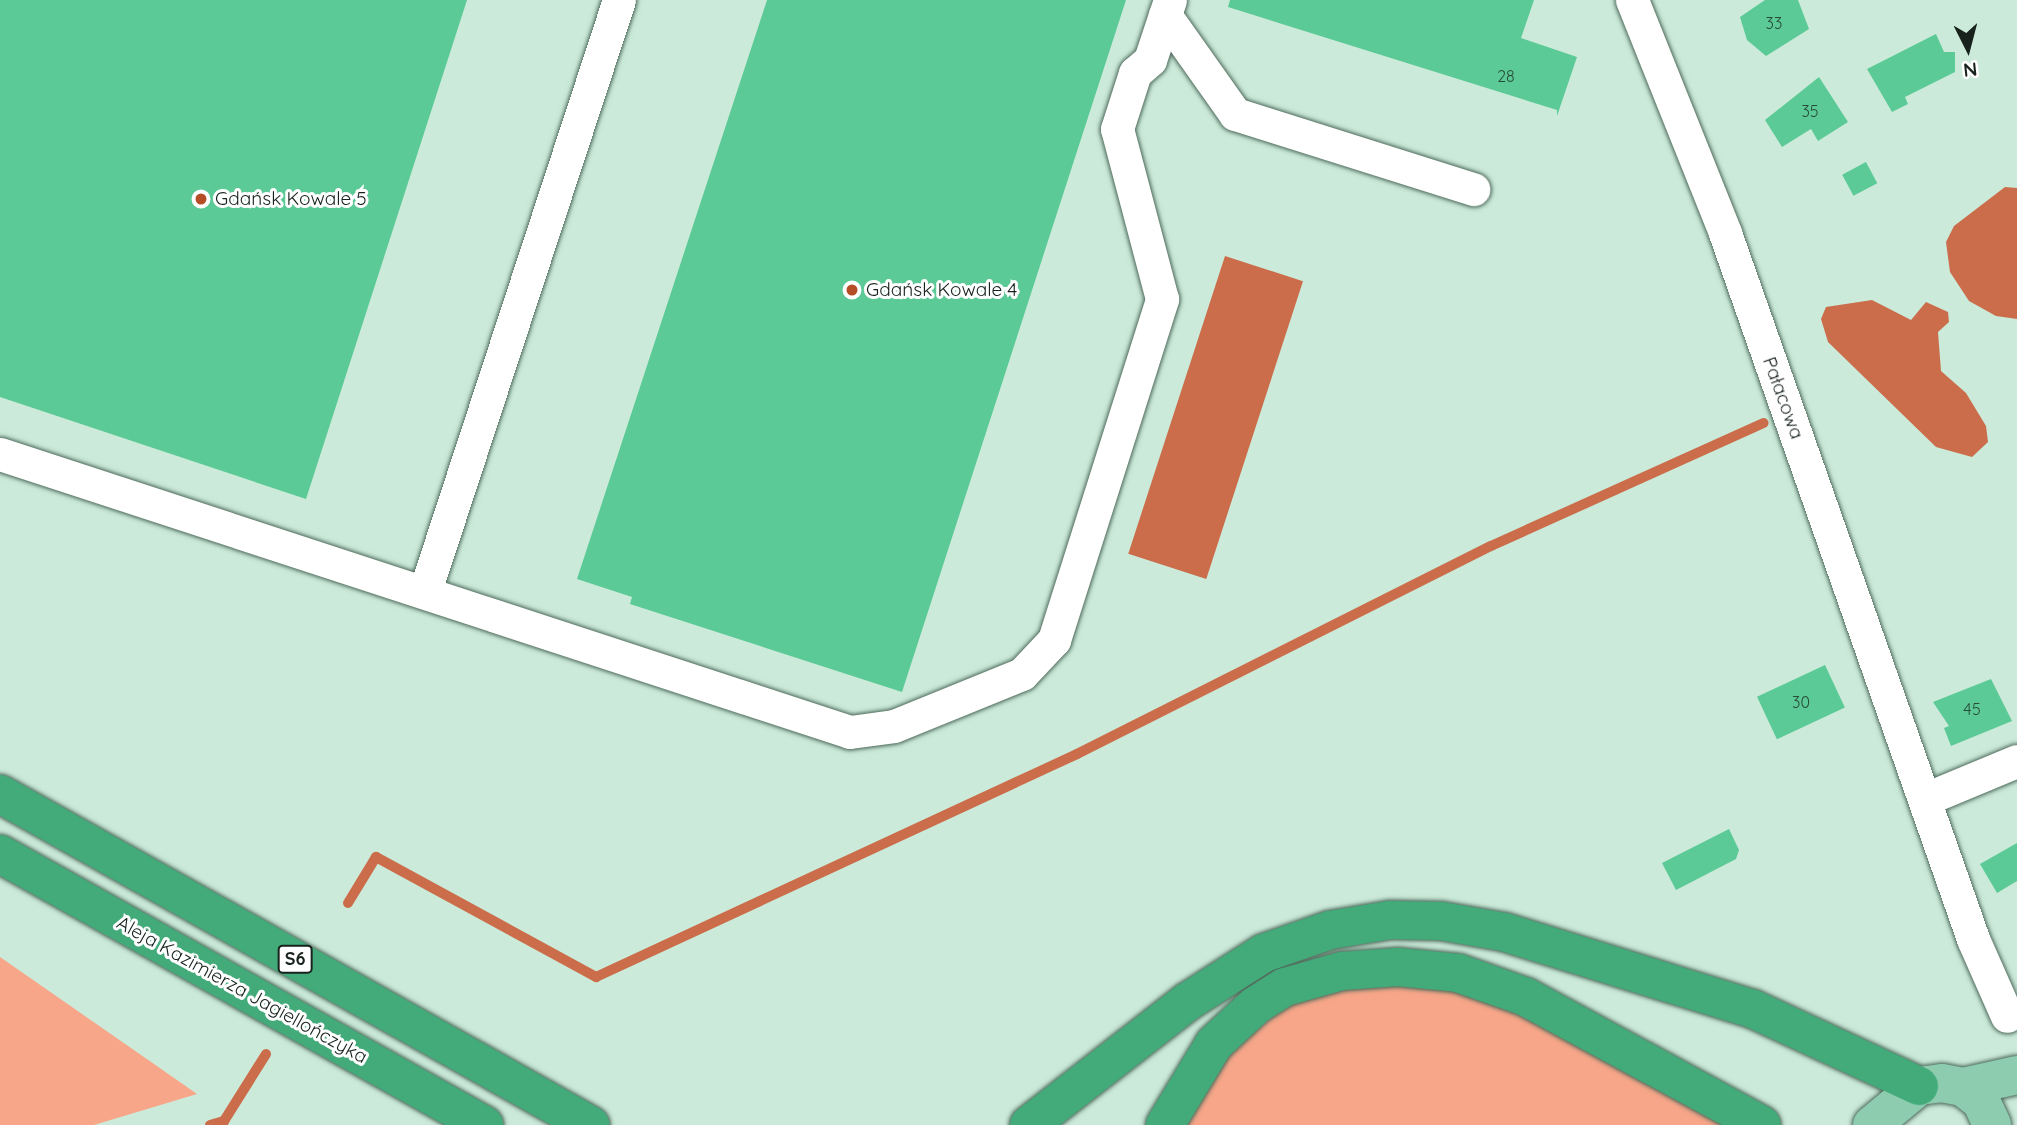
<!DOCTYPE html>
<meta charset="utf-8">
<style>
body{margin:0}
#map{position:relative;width:2017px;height:1125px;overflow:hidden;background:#cbead9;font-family:Quicksand,sans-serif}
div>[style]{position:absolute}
.green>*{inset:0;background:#f8a689}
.water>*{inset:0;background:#cb6d4b;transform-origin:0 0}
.stream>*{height:10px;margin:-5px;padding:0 5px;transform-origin:5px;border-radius:5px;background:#cb6d4b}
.building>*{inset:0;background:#5bca96;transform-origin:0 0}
.roads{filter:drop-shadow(0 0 2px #4e6a5b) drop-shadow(0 0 2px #4e6a5b)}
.minor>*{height:33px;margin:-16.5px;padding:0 16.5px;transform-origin:16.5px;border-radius:16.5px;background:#fff}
.major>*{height:38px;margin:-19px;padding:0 19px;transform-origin:19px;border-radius:19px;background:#8eccaf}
.highway>*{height:38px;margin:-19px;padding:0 19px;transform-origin:19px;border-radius:19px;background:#43aa7a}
.dots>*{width:19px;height:19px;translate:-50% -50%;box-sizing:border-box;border:4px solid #fff;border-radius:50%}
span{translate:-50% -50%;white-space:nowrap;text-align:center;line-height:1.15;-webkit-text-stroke:6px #fff;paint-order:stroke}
.number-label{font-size:16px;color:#284c3a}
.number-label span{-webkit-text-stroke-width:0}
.shield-label span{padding:2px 5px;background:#fff;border:2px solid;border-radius:5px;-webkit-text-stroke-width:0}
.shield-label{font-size:18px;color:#17221c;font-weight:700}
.poi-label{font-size:19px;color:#17221c}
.left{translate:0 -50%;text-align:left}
.street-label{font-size:19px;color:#17221c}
.north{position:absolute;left:1933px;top:14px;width:70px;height:70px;-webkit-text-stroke:5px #fff;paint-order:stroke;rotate:174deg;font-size:19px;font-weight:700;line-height:28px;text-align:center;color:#17221c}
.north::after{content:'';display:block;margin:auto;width:24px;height:32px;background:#17221c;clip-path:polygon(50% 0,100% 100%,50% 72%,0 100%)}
</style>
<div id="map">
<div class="green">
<i style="clip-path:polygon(0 957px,154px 1064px,197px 1094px,94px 1125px,0 1125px)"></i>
<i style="clip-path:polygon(1424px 984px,1485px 998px,1735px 1125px,1182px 1125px,1227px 1055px,1291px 1002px,1345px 987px)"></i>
</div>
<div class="water">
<i style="clip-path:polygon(2005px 187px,2017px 188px,2017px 319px,1996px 316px,1969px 301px,1950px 272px,1946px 242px,1954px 226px)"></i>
<i style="left:1225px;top:256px;width:82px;height:313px;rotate:18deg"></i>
<i style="clip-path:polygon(1872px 300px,1911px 320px,1926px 302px,1948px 312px,1949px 322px,1938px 332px,1941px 371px,1966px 393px,1986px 426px,1988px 442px,1972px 457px,1936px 447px,1828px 342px,1821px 319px,1826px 307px)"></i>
</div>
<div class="stream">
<i style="left:348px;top:903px;width:54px;rotate:-58.7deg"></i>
<i style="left:376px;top:857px;width:251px;rotate:28.6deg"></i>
<i style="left:596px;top:977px;width:530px;rotate:-24.87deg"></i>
<i style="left:1077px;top:754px;width:463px;rotate:-26.7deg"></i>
<i style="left:1491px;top:546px;width:299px;rotate:-24.3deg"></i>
<i style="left:210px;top:1125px;width:15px;rotate:-16deg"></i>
<i style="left:224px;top:1121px;width:79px;rotate:-57.9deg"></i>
</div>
<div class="building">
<i style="clip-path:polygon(0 0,467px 0,306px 499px,0 397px)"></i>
<i style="clip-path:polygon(767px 0,1126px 0,902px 692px,630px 604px,632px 597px,577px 579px)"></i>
<i style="clip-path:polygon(1230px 0,1534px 0,1521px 38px,1577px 57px,1557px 116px,1557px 110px,1228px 7px)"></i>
<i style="clip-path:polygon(1765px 0,1798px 0,1809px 29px,1766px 56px,1747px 40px,1740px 17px)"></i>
<i style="clip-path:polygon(1936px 34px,1944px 52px,1955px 52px,1955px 72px,1905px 97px,1908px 104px,1892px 112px,1867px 69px)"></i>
<i style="clip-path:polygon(1819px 77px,1848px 122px,1818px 141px,1811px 129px,1782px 147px,1765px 120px)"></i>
<i style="left:1866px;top:162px;width:24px;height:27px;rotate:62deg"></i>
<i style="left:1825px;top:665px;width:47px;height:75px;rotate:65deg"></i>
<i style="clip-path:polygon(1991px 679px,2012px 721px,1951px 746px,1944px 728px,1949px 726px,1933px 702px)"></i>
<i style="clip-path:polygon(1729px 829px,1739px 850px,1736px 859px,1676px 890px,1662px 863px)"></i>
<i style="clip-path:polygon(2017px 843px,2017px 881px,1997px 893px,1980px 864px)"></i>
</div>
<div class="roads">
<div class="minor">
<i style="left:1632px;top:0;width:251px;rotate:68.2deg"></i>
<i style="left:1725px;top:233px;width:748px;rotate:70.64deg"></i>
<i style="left:1973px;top:939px;width:84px;rotate:66.2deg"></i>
<i style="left:1165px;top:15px;width:121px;rotate:54.7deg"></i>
<i style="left:1235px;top:114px;width:250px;rotate:17.5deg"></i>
<i style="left:0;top:454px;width:894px;rotate:18.11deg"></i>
<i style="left:850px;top:732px;width:44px;rotate:-7.8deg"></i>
<i style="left:894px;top:726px;width:138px;rotate:-22.1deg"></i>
<i style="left:1022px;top:674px;width:47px;rotate:-46.7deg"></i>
<i style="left:1054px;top:640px;width:358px;rotate:-72.4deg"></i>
<i style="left:1162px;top:299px;width:176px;rotate:-104.8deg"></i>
<i style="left:1117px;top:129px;width:59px;rotate:-72.2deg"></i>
<i style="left:1135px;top:73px;width:20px;rotate:-41deg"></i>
<i style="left:1150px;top:60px;width:63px;rotate:-71.6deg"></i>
<i style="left:425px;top:591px;width:622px;rotate:-71.83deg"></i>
<i style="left:1928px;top:798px;width:96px;rotate:-22.6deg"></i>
</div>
<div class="major">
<i style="left:1963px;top:1087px;width:55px;rotate:-12.5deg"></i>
<i style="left:1872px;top:1125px;width:61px;rotate:-39.7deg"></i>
<i style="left:1919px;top:1086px;width:23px;rotate:-7deg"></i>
<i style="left:1942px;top:1083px;width:21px;rotate:11deg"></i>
<i style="left:1963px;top:1087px;width:23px;rotate:38deg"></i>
<i style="left:1981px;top:1101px;width:26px;rotate:65deg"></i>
</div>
<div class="highway">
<i style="left:0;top:794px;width:677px;rotate:29.29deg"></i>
<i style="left:0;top:854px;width:555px;rotate:29.25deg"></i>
<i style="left:1029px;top:1125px;width:200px;rotate:-37.9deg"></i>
<i style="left:1187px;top:1002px;width:91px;rotate:-32.5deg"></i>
<i style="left:1264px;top:953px;width:70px;rotate:-19.2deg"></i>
<i style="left:1330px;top:930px;width:61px;rotate:-9.5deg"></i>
<i style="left:1390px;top:920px;width:51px;rotate:1.1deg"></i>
<i style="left:1441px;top:921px;width:64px;rotate:9.9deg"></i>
<i style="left:1504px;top:932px;width:261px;rotate:17.2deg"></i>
<i style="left:1753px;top:1009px;width:183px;rotate:24.9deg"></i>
<i style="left:1165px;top:1125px;width:95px;rotate:-58.8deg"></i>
<i style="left:1214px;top:1044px;width:57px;rotate:-42.9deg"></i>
<i style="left:1256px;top:1005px;width:34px;rotate:-32deg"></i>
<i style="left:1285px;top:987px;width:59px;rotate:-15.7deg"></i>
<i style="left:1342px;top:971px;width:56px;rotate:-4.1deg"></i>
<i style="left:1398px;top:967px;width:60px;rotate:5.7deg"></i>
<i style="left:1458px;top:973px;width:72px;rotate:19.4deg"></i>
<i style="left:1526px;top:997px;width:268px;rotate:28.5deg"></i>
</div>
</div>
<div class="dots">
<i style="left:201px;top:199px;background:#b54e27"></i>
<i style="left:852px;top:290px;background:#b54e27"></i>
</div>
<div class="number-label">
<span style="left:1774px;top:23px">33</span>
<span style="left:1506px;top:76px">28</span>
<span style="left:1810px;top:111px">35</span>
<span style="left:1801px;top:702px">30</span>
<span style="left:1972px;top:709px">45</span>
</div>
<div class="shield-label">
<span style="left:295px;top:959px">S6</span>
</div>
<div class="poi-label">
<span class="left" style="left:215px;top:199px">Gdańsk Kowale 5</span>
<span class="left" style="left:866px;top:290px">Gdańsk Kowale 4</span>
</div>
<div class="street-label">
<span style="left:1783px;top:398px;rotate:70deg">Pałacowa</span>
<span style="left:242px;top:990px;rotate:29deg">Aleja Kazimierza Jagiellończyka</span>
</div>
<div class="north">N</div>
</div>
